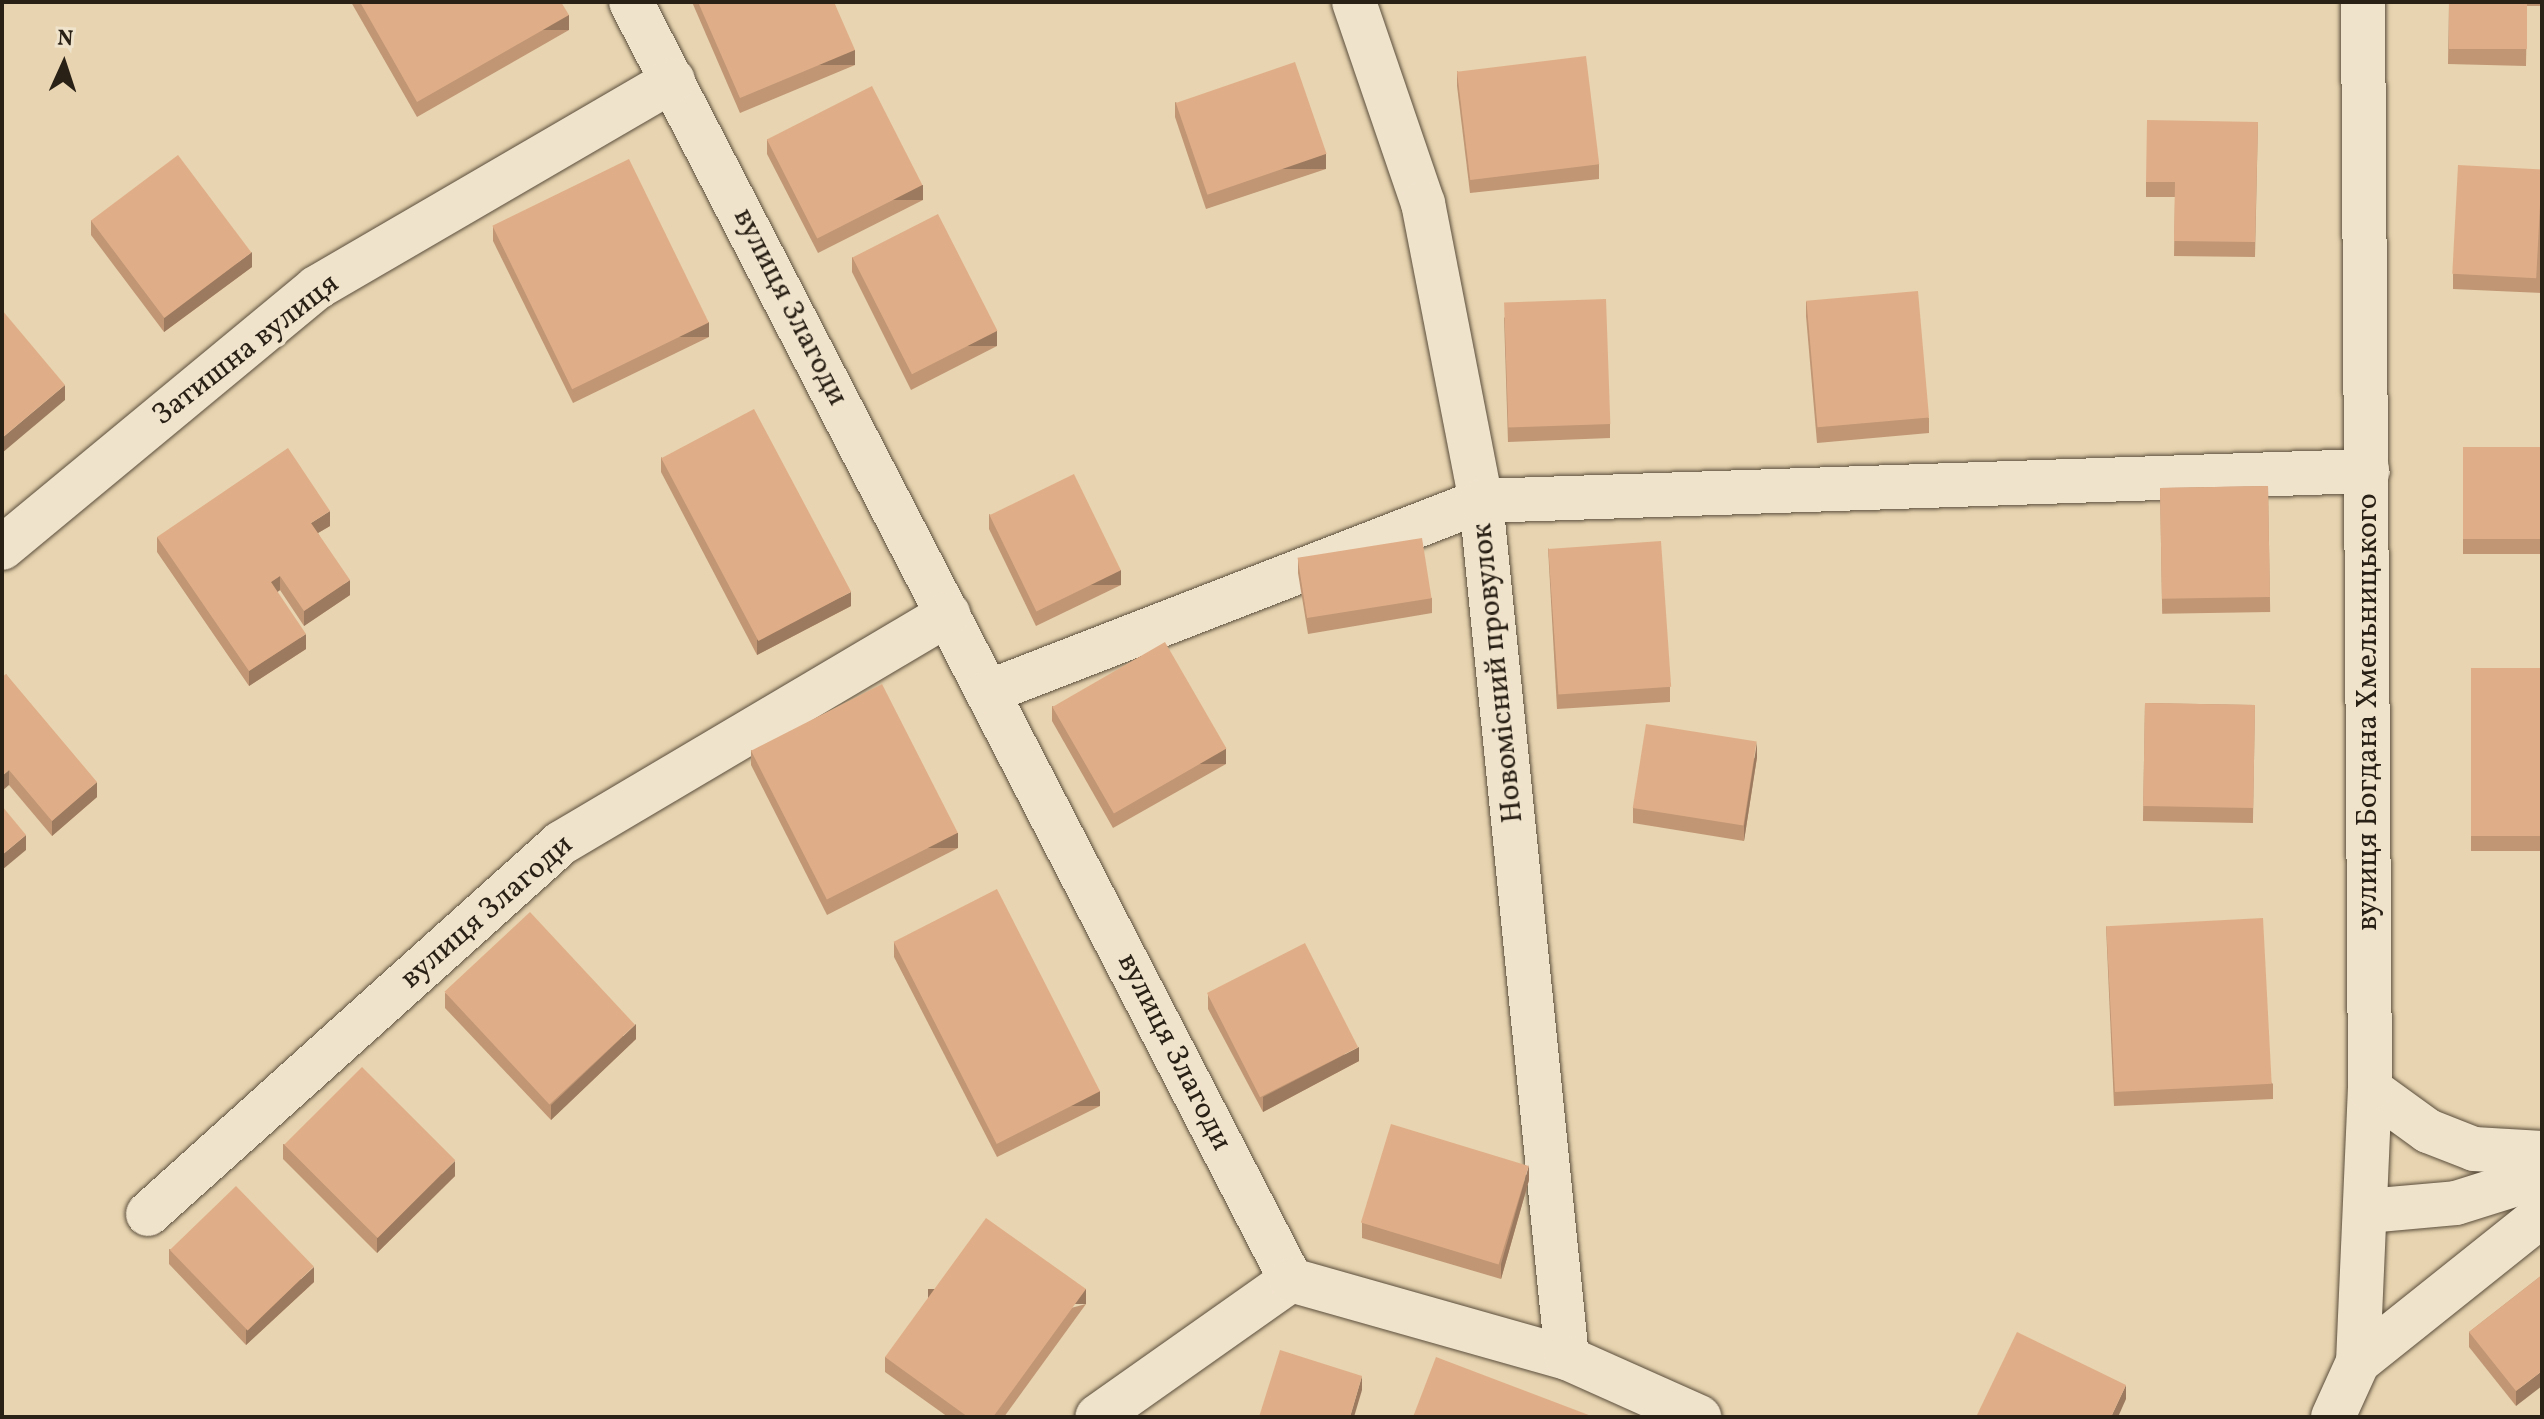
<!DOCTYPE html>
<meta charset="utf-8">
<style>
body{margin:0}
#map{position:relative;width:2544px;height:1419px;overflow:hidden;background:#e8d4b0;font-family:Vollkorn,serif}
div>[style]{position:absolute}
.roads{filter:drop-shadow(0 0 2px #5a4e3c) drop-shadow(0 0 2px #5a4e3c)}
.minor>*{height:44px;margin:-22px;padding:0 22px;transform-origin:22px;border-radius:22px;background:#f0e3cc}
.secondary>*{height:44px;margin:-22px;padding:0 22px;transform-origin:22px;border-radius:22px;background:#f0e3cc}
.wall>*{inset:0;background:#c09675;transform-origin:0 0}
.shaded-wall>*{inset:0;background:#9c7a5f;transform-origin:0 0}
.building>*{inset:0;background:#dfae88;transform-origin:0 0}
span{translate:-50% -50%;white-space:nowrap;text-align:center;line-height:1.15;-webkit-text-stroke:8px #f0e3cc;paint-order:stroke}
.street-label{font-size:30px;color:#2a2116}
.frame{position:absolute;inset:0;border:4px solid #2a2116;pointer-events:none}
.north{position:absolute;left:24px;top:24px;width:80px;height:80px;-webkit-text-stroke:6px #f0e3cc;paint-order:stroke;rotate:3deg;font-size:22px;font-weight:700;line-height:32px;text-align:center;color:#2a2116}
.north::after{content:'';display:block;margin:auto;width:28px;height:36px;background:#2a2116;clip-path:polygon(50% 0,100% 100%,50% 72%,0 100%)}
</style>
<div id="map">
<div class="roads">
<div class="minor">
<i style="left:631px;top:2px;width:1438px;rotate:62.69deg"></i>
<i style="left:1291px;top:1280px;width:237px;rotate:144.8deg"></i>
<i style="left:1354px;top:2px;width:213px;rotate:71.1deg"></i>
<i style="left:1423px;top:203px;width:304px;rotate:79deg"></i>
<i style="left:1481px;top:501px;width:861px;rotate:84.27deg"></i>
<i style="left:2px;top:548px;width:408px;rotate:-39.6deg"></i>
<i style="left:316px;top:288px;width:413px;rotate:-30.2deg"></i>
<i style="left:988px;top:692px;width:529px;rotate:-21.18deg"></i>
<i style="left:1481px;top:501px;width:887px;rotate:-1.94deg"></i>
<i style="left:148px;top:1214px;width:555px;rotate:-41.93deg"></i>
<i style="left:561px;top:843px;width:450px;rotate:-30.6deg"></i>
<i style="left:1291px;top:1280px;width:287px;rotate:15.8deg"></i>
<i style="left:1567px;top:1358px;width:145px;rotate:24.1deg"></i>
</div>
<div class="secondary">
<i style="left:2370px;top:1089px;width:72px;rotate:35.9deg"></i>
<i style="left:2428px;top:1131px;width:49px;rotate:21.4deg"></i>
<i style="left:2474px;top:1149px;width:68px;rotate:3.4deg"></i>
<i style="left:2367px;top:1211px;width:89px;rotate:-5.1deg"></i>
<i style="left:2456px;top:1203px;width:90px;rotate:-17.4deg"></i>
<i style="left:2358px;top:1362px;width:236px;rotate:-38.6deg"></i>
<i style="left:2333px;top:1417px;width:60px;rotate:-65.6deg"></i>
<i style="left:2358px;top:1362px;width:273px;rotate:-87.5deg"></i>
<i style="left:2370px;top:1089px;width:1087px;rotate:-90.37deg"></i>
</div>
</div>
<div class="wall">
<i style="clip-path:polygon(351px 2px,561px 2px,569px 30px,417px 117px)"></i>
<i style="clip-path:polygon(692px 2px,834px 2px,855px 65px,740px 113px)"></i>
<i style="clip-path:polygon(2449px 2px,2542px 2px,2542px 6px,2527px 6px,2526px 66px,2448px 64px)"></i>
<i style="clip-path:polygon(1457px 71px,1599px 164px,1599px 179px,1470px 193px,1457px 86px)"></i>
<i style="clip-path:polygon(1175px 102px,1326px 169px,1206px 209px,1175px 117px)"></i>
<i style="clip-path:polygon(2258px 122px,2255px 257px,2174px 256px,2175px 197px,2146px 197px,2146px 182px)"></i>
<i style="clip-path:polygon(767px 139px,923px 200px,818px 253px,767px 154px)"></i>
<i style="clip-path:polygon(2542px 169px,2542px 293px,2453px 289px,2453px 274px)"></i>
<i style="clip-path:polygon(91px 220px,252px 267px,164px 332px,91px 235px)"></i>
<i style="clip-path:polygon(493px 226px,709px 337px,573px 403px,493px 241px)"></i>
<i style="clip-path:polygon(852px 257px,997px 346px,911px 390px,852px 272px)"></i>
<i style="clip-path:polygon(1806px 301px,1929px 418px,1929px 433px,1817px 443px,1806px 316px)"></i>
<i style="clip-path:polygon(1504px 317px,1610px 424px,1610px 438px,1508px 442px)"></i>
<i style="left:2463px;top:447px;width:79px;height:107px"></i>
<i style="clip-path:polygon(661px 457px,851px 606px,757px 655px,661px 472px)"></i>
<i style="left:2268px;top:486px;width:126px;height:108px;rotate:89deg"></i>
<i style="clip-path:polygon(989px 514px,1121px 585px,1036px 626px,989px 529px)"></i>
<i style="clip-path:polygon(330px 526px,318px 533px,350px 595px,304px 626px,280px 590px,277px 592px,306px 649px,249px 686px,157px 552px,157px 537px)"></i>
<i style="clip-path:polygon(1548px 548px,1670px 687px,1670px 702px,1557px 709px)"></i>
<i style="clip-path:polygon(1298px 558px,1432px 598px,1432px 613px,1308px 634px,1298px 573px)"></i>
<i style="left:2471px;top:668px;width:71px;height:183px"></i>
<i style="clip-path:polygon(6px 674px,97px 797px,52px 836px,9px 785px)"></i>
<i style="left:2145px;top:703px;width:110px;height:118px;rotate:1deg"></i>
<i style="clip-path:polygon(1052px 706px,1226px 764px,1113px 828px,1052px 721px)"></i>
<i style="clip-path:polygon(751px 750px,958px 848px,827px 915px,751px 765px)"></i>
<i style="clip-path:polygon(1757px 757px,1744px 841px,1633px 823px,1633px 808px)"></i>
<i style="clip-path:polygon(2106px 926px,2273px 1084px,2273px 1099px,2114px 1106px)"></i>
<i style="clip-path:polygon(894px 942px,1100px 1106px,997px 1157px,894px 957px)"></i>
<i style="clip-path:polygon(445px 993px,636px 1039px,551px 1120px,445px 1008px)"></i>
<i style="clip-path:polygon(1208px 994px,1359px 1061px,1263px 1112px,1208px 1009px)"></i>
<i style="clip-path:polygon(283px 1144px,455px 1176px,377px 1253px,283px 1159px)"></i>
<i style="clip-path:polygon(1529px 1180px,1501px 1279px,1362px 1238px,1362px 1223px)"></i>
<i style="clip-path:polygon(169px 1249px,314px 1282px,246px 1345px,169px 1264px)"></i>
<i style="clip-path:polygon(2542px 1275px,2516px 1406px,2469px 1347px,2469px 1332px)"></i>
<i style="clip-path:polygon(1086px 1304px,1004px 1417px,948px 1417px,885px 1372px,885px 1357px)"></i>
</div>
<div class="shaded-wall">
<i style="left:569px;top:15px;width:15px;height:175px;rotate:90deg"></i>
<i style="left:855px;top:50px;width:15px;height:125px;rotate:90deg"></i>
<i style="left:1326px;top:154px;width:15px;height:126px;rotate:90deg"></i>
<i style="left:923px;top:185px;width:15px;height:118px;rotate:90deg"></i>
<i style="clip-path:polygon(252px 252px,252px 267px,164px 332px,164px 317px)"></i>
<i style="left:709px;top:322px;width:15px;height:151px;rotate:90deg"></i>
<i style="left:997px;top:331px;width:15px;height:97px;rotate:90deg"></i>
<i style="clip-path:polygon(65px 385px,65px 400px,2px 453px,2px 438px)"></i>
<i style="clip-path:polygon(330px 511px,330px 526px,311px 537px,311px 523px)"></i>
<i style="left:1121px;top:570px;width:15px;height:94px;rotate:90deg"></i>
<i style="clip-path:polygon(280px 576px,280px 590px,271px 597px,271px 582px)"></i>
<i style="clip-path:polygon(350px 580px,350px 595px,304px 626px,304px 611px)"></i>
<i style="clip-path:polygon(851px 592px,851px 606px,757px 655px,757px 640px)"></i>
<i style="clip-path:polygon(306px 634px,306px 649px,249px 686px,249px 671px)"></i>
<i style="clip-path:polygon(1757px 742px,1757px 757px,1744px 841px,1744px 826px)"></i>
<i style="left:1226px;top:749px;width:15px;height:130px;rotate:90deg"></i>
<i style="clip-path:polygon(9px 770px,9px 785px,2px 791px,2px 776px)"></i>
<i style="clip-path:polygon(97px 782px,97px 797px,52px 836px,52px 821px)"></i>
<i style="left:958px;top:833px;width:15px;height:147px;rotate:90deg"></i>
<i style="clip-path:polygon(26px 835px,26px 850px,2px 870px,2px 855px)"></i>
<i style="clip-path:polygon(636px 1024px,636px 1039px,551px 1120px,551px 1105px)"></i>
<i style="clip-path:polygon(1359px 1047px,1359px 1061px,1263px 1112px,1263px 1097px)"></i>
<i style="left:1100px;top:1091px;width:15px;height:115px;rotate:90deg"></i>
<i style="clip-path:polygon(455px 1161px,455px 1176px,377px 1253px,377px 1238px)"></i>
<i style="clip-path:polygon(1529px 1165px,1529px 1180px,1501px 1279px,1501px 1264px)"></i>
<i style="clip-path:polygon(314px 1267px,314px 1282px,246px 1345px,246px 1330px)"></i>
<i style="left:1086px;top:1289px;width:15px;height:158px;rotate:90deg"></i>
<i style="clip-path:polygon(2542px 1371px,2542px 1386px,2516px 1406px,2516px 1391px)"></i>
<i style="clip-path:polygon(1362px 1376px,1362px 1390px,1354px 1417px,1350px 1417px)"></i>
<i style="clip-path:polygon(2126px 1385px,2126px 1399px,2118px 1417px,2111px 1417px)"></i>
</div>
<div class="building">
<i style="clip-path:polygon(360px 2px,561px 2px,569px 15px,417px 102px)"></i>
<i style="clip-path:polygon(698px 2px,834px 2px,855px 50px,740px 98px)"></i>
<i style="left:2449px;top:2px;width:78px;height:47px"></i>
<i style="left:1586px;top:56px;width:109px;height:130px;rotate:83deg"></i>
<i style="left:1295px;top:62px;width:97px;height:126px;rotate:71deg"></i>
<i style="left:872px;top:86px;width:111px;height:118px;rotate:63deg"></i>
<i style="clip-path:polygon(2147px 120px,2258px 122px,2255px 242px,2174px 241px,2175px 182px,2146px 182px)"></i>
<i style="left:178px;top:155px;width:122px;height:109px;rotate:53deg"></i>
<i style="left:629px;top:159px;width:182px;height:152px;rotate:64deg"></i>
<i style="left:2458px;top:165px;width:84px;height:109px;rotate:3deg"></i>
<i style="left:938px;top:214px;width:131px;height:96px;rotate:63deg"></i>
<i style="left:1918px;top:291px;width:127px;height:112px;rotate:85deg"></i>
<i style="left:1606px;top:299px;width:125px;height:102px;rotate:88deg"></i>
<i style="clip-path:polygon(2px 310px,65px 385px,2px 438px)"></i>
<i style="left:754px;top:409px;width:207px;height:105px;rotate:62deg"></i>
<i style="left:2463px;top:447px;width:79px;height:92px"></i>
<i style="clip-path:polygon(288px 448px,330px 511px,311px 523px,350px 580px,304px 611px,280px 576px,271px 582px,306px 634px,249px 671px,157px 537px)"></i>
<i style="left:1074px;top:474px;width:107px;height:94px;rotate:64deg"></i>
<i style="left:2268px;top:486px;width:111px;height:108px;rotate:89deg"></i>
<i style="left:1422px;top:538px;width:61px;height:126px;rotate:81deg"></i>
<i style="left:1661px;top:541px;width:146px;height:113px;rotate:86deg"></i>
<i style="left:1165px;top:642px;width:123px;height:130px;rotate:60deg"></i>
<i style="left:2471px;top:668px;width:71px;height:168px"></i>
<i style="clip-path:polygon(6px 674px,97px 782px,52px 821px,9px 770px,2px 776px,2px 677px)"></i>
<i style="left:882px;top:684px;width:167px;height:147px;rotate:63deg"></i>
<i style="left:2145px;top:703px;width:110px;height:103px;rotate:1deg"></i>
<i style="left:1646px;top:724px;width:112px;height:85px;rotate:9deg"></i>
<i style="clip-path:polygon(2px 806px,26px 835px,2px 855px)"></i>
<i style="left:997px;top:889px;width:227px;height:116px;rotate:63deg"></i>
<i style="left:530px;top:912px;width:154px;height:117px;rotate:47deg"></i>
<i style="left:2263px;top:918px;width:166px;height:157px;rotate:87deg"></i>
<i style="left:1305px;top:943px;width:117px;height:110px;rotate:63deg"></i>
<i style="left:362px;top:1067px;width:132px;height:110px;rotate:45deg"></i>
<i style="left:1391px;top:1124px;width:144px;height:103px;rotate:17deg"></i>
<i style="left:236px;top:1186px;width:112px;height:92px;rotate:46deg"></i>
<i style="clip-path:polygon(986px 1218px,1086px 1289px,993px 1417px,968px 1417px,885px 1357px)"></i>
<i style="clip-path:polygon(2542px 1275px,2542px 1371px,2516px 1391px,2469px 1332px)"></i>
<i style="clip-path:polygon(2017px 1332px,2126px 1385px,2111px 1417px,1976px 1417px)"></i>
<i style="clip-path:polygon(1280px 1350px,1362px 1376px,1350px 1417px,1259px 1417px)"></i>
<i style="clip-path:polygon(1436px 1357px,1594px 1417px,1413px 1417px)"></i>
</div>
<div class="street-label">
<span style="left:790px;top:307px;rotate:63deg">вулиця Злагоди</span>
<span style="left:246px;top:350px;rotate:-38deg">Затишна вулиця</span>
<span style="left:1498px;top:673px;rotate:-96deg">Новомісний провулок</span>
<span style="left:2368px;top:712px;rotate:-90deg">вулиця Богдана Хмельницького</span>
<span style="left:487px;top:912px;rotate:-41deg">вулиця Злагоди</span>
<span style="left:1174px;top:1052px;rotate:63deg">вулиця Злагоди</span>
</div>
<div class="frame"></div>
<div class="north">N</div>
</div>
